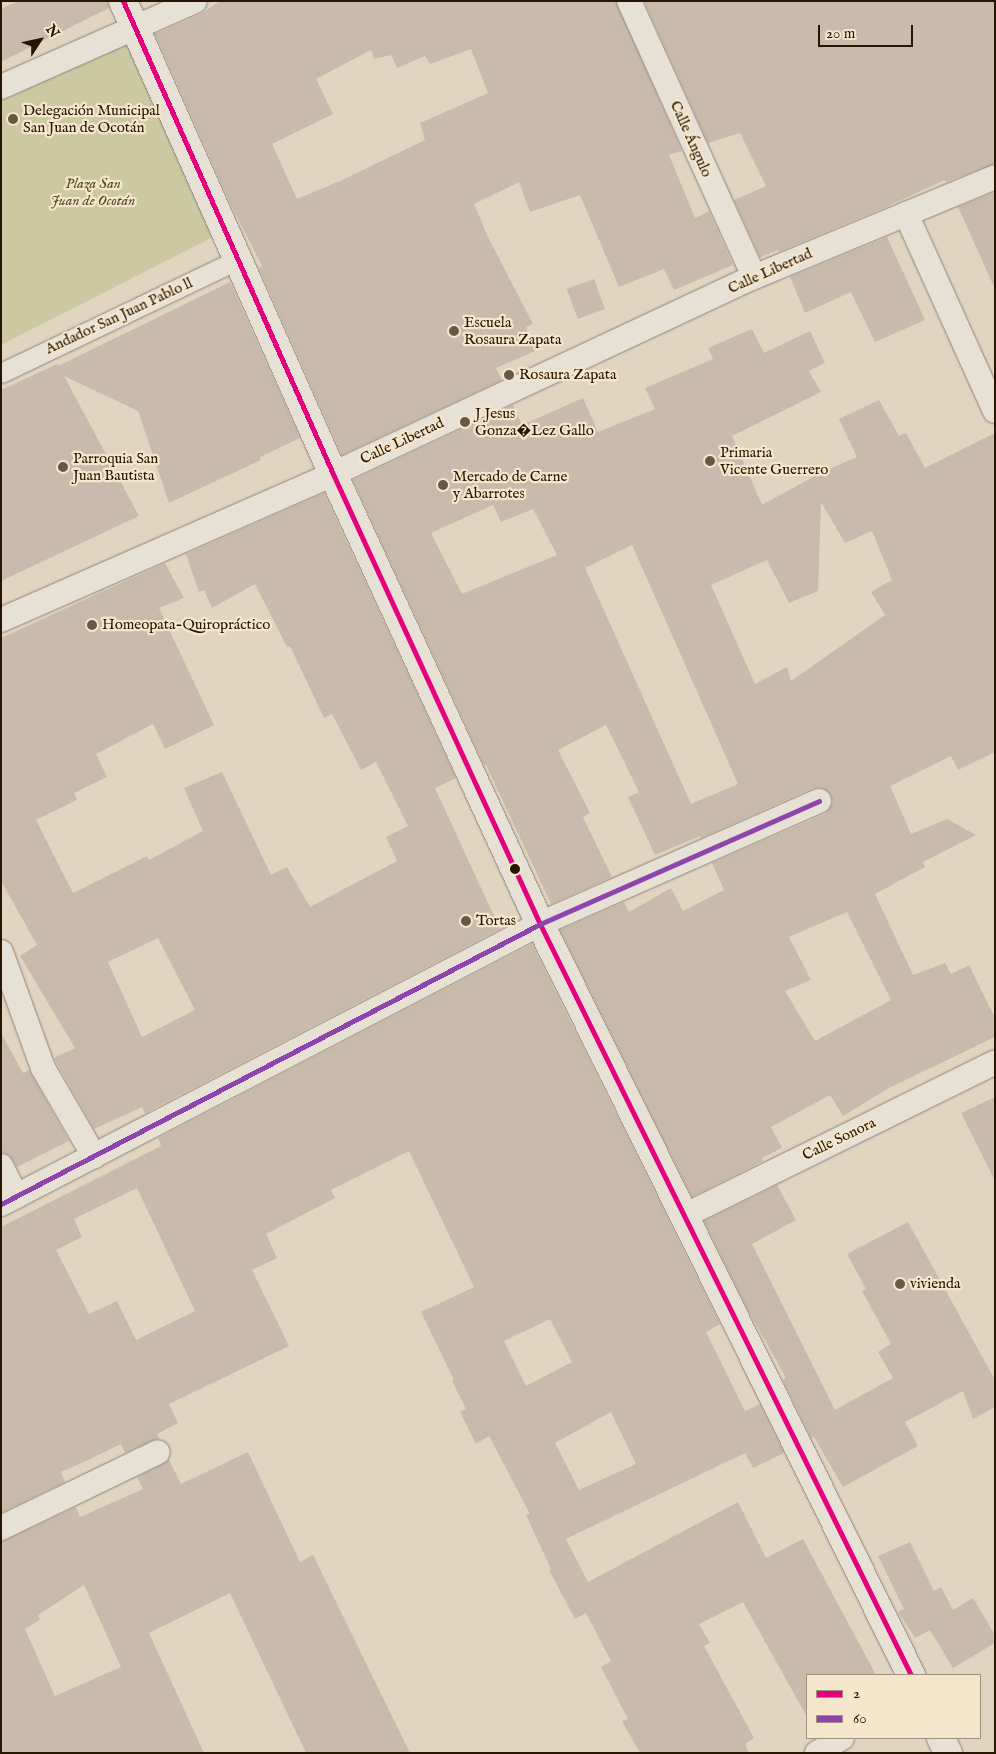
<!DOCTYPE html>
<meta charset="utf-8">
<style>
body{margin:0}
#map{position:relative;width:996px;height:1754px;overflow:hidden;background:#e1d5bf;font-family:"IM FELL English",serif}
div>[style]{position:absolute}
.green>*{inset:0;background:#ccc9a2}
.building>*{inset:0;background:#cabaab;transform-origin:0 0}
.roads{filter:drop-shadow(0 0 1px #8e8577) drop-shadow(0 0 1px #8e8577)}
.pedestrian>*{height:19px;margin:-9.5px;padding:0 9.5px;transform-origin:9.5px;border-radius:9.5px;background:#e7e0d5}
.minor>*{height:24px;margin:-12px;padding:0 12px;transform-origin:12px;border-radius:12px;background:#e7e0d5}
.secondary>*{height:28px;margin:-14px;padding:0 14px;transform-origin:14px;border-radius:14px;background:#e7e0d5}
.bus-1>*{height:5px;margin:-2.5px;padding:0 2.5px;transform-origin:2.5px;border-radius:2.5px;background:#e5007d}
.bus-2>*{height:5px;margin:-2.5px;padding:0 2.5px;transform-origin:2.5px;border-radius:2.5px;background:#8e44ad}
.dots>*{width:14px;height:14px;translate:-50% -50%;box-sizing:border-box;border:2px solid #f5e6cc;border-radius:50%}
span{translate:-50% -50%;white-space:nowrap;text-align:center;line-height:1.15;-webkit-text-stroke:4.5px #f5e6cc;paint-order:stroke}
.poi-label{font-size:15px;color:#281501}
.left{translate:0 -50%;text-align:left}
.street-label{font-size:15px;color:#281501}
.park-label{font-size:15px;color:#54482a;font-style:italic}
.frame{position:absolute;inset:0;border:2px solid #281501;pointer-events:none}
.legend{position:absolute;left:806px;top:1674px;width:175px;height:65px;box-sizing:border-box;background:#f5e6cc;border:1px solid #a3927b;margin:0;padding:6px 9px;list-style:none;font-size:15px;color:#281501}
.legend li{display:flex;align-items:center;gap:10px;height:25px}
.legend b{width:25px;border:1px solid #a3927b}
.north{position:absolute;left:15px;top:15px;width:50px;height:50px;-webkit-text-stroke:4px #f5e6cc;paint-order:stroke;rotate:55deg;font-size:14px;font-weight:700;line-height:20px;text-align:center;color:#281501}
.north::after{content:'';display:block;margin:auto;width:18px;height:22px;background:#281501;clip-path:polygon(50% 0,100% 100%,50% 72%,0 100%)}
.scale{position:absolute;left:818px;top:25px;width:95px;height:22px;box-sizing:border-box;border:2px solid #281501;border-top:0;padding-left:6px;font-size:15px;line-height:18px;white-space:nowrap;color:#281501;-webkit-text-stroke:4px #f5e6cc;paint-order:stroke}
</style>
<div id="map">
<div class="green">
<i style="clip-path:polygon(128px 44px,215px 236px,1px 345px,1px 100px)"></i>
</div>
<div class="building">
<i style="clip-path:polygon(18px 1px,108px 1px,109px 8px,1px 62px,1px 9px)"></i>
<i style="clip-path:polygon(evenodd,220px 1px,616px 1px,682px 151px,669px 155px,695px 218px,709px 211px,733px 265px,674px 290px,664px 269px,619px 287px,580px 195px,530px 212px,519px 182px,474px 204px,488px 237px,533px 324px,526px 327px,535px 351px,496px 368px,502px 380px,342px 455px,259px 268px,262px 266px,231px 205px,155px 34px,201px 14px,220px 1px,471px 49px,488px 93px,420px 123px,425px 140px,340px 181px,297px 199px,272px 144px,333px 114px,316px 79px,371px 50px,374px 59px,391px 55px,397px 68px,425px 56px,430px 64px,471px 49px)"></i>
<i style="clip-path:polygon(644px 1px,995px 1px,995px 164px,946px 182px,945px 180px,879px 210px,778px 252px,778px 250px,760px 257px,734px 200px,766px 186px,740px 133px,708px 143px)"></i>
<i style="clip-path:polygon(995px 192px,995px 289px,958px 207px)"></i>
<i style="clip-path:polygon(887px 237px,925px 320px,875px 342px,851px 292px,805px 313px,790px 277px)"></i>
<i style="left:594px;top:279px;width:32px;height:29px;rotate:70deg"></i>
<i style="clip-path:polygon(230px 282px,300px 438px,260px 457px,261px 460px,169px 503px,138px 411px,64px 376px,139px 516px,1px 581px,1px 390px,57px 364px,58px 366px)"></i>
<i style="clip-path:polygon(evenodd,752px 329px,764px 353px,810px 331px,825px 363px,809px 371px,821px 392px,732px 436px,762px 505px,822px 472px,857px 457px,839px 419px,879px 400px,899px 436px,906px 433px,925px 468px,995px 433px,995px 752px,958px 770px,951px 756px,890px 786px,911px 834px,947px 819px,976px 835px,923px 862px,925px 867px,875px 894px,913px 975px,945px 963px,951px 974px,969px 965px,995px 1018px,995px 1037px,889px 1088px,843px 1116px,830px 1095px,771px 1127px,782px 1148px,762px 1158px,763px 1161px,692px 1197px,560px 930px,624px 902px,629px 912px,671px 888px,683px 911px,724px 890px,712px 863px,825px 814px,833px 803px,831px 795px,821px 787px,813px 788px,701px 838px,700px 836px,655px 855px,628px 797px,639px 792px,606px 725px,558px 750px,590px 813px,583px 817px,612px 877px,551px 904px,486px 765px,484px 765px,353px 480px,513px 405px,522px 425px,583px 398px,598px 432px,655px 409px,645px 388px,713px 359px,708px 348px,752px 329px,821px 502px,845px 543px,872px 531px,892px 580px,871px 592px,885px 615px,791px 681px,787px 667px,755px 684px,711px 585px,767px 560px,789px 603px,818px 591px,821px 502px,752px 329px,493px 505px,501px 522px,533px 509px,557px 555px,462px 594px,431px 533px,493px 505px,752px 329px,632px 545px,738px 784px,691px 804px,585px 568px,632px 545px,752px 329px,847px 912px,891px 1000px,815px 1041px,785px 991px,811px 980px,789px 937px,847px 912px)"></i>
<i style="clip-path:polygon(evenodd,324px 493px,456px 778px,435px 788px,500px 929px,145px 1113px,142px 1107px,94px 1129px,56px 1062px,54px 1058px,75px 1048px,20px 956px,37px 945px,1px 881px,1px 638px,165px 563px,184px 598px,159px 608px,214px 725px,165px 749px,153px 724px,96px 754px,107px 777px,74px 793px,77px 800px,36px 820px,73px 893px,147px 856px,149px 860px,203px 831px,184px 788px,222px 772px,271px 875px,287px 867px,310px 907px,397px 861px,386px 837px,408px 826px,376px 762px,361px 770px,332px 714px,324px 718px,290px 646px,287px 647px,255px 584px,212px 608px,204px 590px,199px 592px,186px 554px,324px 493px,158px 938px,195px 1010px,142px 1037px,108px 962px,158px 938px)"></i>
<i style="clip-path:polygon(evenodd,532px 944px,720px 1324px,706px 1332px,745px 1411px,760px 1404px,784px 1453px,753px 1468px,745px 1453px,566px 1539px,588px 1582px,738px 1502px,766px 1558px,803px 1539px,876px 1675px,807px 1675px,807px 1717px,743px 1602px,699px 1624px,710px 1643px,704px 1646px,754px 1738px,745px 1744px,749px 1753px,640px 1753px,622px 1721px,628px 1719px,601px 1667px,611px 1661px,586px 1613px,575px 1619px,549px 1570px,551px 1569px,526px 1515px,530px 1514px,489px 1436px,476px 1444px,460px 1412px,466px 1409px,452px 1381px,454px 1380px,421px 1312px,474px 1287px,409px 1151px,331px 1190px,335px 1198px,266px 1234px,277px 1258px,252px 1270px,289px 1346px,169px 1404px,178px 1423px,157px 1434px,159px 1438px,125px 1453px,121px 1444px,88px 1460px,61px 1472px,65px 1482px,1px 1513px,1px 1227px,161px 1146px,158px 1138px,532px 944px,137px 1188px,195px 1311px,136px 1340px,117px 1301px,89px 1314px,56px 1250px,82px 1237px,74px 1219px,137px 1188px,532px 944px,550px 1319px,572px 1362px,526px 1386px,504px 1341px,550px 1319px,532px 944px,611px 1412px,636px 1464px,579px 1490px,555px 1443px,611px 1412px)"></i>
<i style="clip-path:polygon(1px 1033px,23px 1073px,29px 1070px,69px 1141px,17px 1167px,9px 1155px,1px 1152px)"></i>
<i style="clip-path:polygon(995px 1097px,995px 1181px,961px 1113px)"></i>
<i style="clip-path:polygon(777px 1185px,796px 1220px,752px 1244px,835px 1410px,893px 1378px,878px 1352px,891px 1344px,862px 1291px,866px 1289px,847px 1254px,908px 1222px,995px 1380px,995px 1407px,973px 1419px,963px 1391px,905px 1422px,918px 1446px,843px 1487px,814px 1437px,811px 1438px,783px 1380px,786px 1378px,747px 1308px,704px 1221px)"></i>
<i style="clip-path:polygon(evenodd,248px 1452px,300px 1562px,313px 1555px,410px 1753px,306px 1753px,230px 1593px,149px 1633px,204px 1753px,1px 1753px,1px 1542px,76px 1507px,80px 1517px,143px 1489px,137px 1477px,169px 1460px,181px 1484px,248px 1452px,84px 1585px,121px 1667px,55px 1696px,25px 1629px,40px 1620px,38px 1615px,84px 1585px)"></i>
<i style="clip-path:polygon(910px 1542px,934px 1591px,941px 1587px,953px 1610px,973px 1598px,995px 1635px,995px 1643px,953px 1668px,930px 1630px,915px 1638px,898px 1612px,904px 1609px,878px 1556px)"></i>
</div>
<div class="roads">
<div class="pedestrian">
<i style="left:1px;top:373px;width:262px;rotate:-25.6deg"></i>
</div>
<div class="minor">
<i style="left:629px;top:1px;width:303px;rotate:65.6deg"></i>
<i style="left:1px;top:87px;width:212px;rotate:-23.9deg"></i>
<i style="left:906px;top:214px;width:216px;rotate:65.7deg"></i>
<i style="left:1px;top:620px;width:363px;rotate:-23.7deg"></i>
<i style="left:333px;top:474px;width:465px;rotate:-25.1deg"></i>
<i style="left:754px;top:277px;width:261px;rotate:-22.5deg"></i>
<i style="left:1px;top:952px;width:123px;rotate:70.1deg"></i>
<i style="left:43px;top:1068px;width:102px;rotate:59.9deg"></i>
<i style="left:1px;top:1166px;width:34px;rotate:63deg"></i>
<i style="left:1px;top:1204px;width:607px;rotate:-27.45deg"></i>
<i style="left:540px;top:924px;width:305px;rotate:-23.8deg"></i>
<i style="left:684px;top:1216px;width:347px;rotate:-26.3deg"></i>
<i style="left:1px;top:1528px;width:174px;rotate:-25.8deg"></i>
<i style="left:817px;top:1753px;width:29px;rotate:-31deg"></i>
</div>
<div class="secondary">
<i style="left:123px;top:1px;width:518px;rotate:66.06deg"></i>
<i style="left:333px;top:474px;width:495px;rotate:65.3deg"></i>
<i style="left:540px;top:924px;width:838px;rotate:63.71deg"></i>
<i style="left:941px;top:1738px;width:17px;rotate:65deg"></i>
</div>
</div>
<div class="bus-1">
<i style="left:123px;top:1px;width:518px;rotate:66.06deg"></i>
<i style="left:333px;top:474px;width:495px;rotate:65.3deg"></i>
<i style="left:540px;top:924px;width:838px;rotate:63.71deg"></i>
</div>
<div class="bus-2">
<i style="left:1px;top:1204px;width:607px;rotate:-27.45deg"></i>
<i style="left:540px;top:924px;width:305px;rotate:-23.8deg"></i>
</div>
<div class="dots">
<i style="left:13px;top:119px;background:#695844"></i>
<i style="left:454px;top:331px;background:#695844"></i>
<i style="left:509px;top:375px;background:#695844"></i>
<i style="left:465px;top:422px;background:#695844"></i>
<i style="left:710px;top:461px;background:#695844"></i>
<i style="left:63px;top:467px;background:#695844"></i>
<i style="left:443px;top:485px;background:#695844"></i>
<i style="left:92px;top:625px;background:#695844"></i>
<i style="left:515px;top:869px;background:#281501"></i>
<i style="left:466px;top:921px;background:#695844"></i>
<i style="left:900px;top:1284px;background:#695844"></i>
</div>
<div class="poi-label">
<span class="left" style="left:23px;top:119px">Delegación Municipal<br>San Juan de Ocotán</span>
<span class="left" style="left:464px;top:331px">Escuela<br>Rosaura Zapata</span>
<span class="left" style="left:519px;top:375px">Rosaura Zapata</span>
<span class="left" style="left:475px;top:422px">J Jesus<br>Gonza�Lez Gallo</span>
<span class="left" style="left:720px;top:461px">Primaria<br>Vicente Guerrero</span>
<span class="left" style="left:73px;top:467px">Parroquia San<br>Juan Bautista</span>
<span class="left" style="left:453px;top:485px">Mercado de Carne<br>y Abarrotes</span>
<span class="left" style="left:102px;top:625px">Homeopata-Quiropráctico</span>
<span class="left" style="left:476px;top:921px">Tortas</span>
<span class="left" style="left:910px;top:1284px">vivienda</span>
</div>
<div class="street-label">
<span style="left:691px;top:139px;rotate:66deg">Calle Ángulo</span>
<span style="left:770px;top:271px;rotate:-24deg">Calle Libertad</span>
<span style="left:119px;top:316px;rotate:-25deg">Andador San Juan Pablo ll</span>
<span style="left:402px;top:441px;rotate:-25deg">Calle Libertad</span>
<span style="left:839px;top:1139px;rotate:-26deg">Calle Sonora</span>
</div>
<div class="park-label">
<span style="left:93px;top:192px">Plaza San<br>Juan de Ocotán</span>
</div>
<div class="frame"></div>
<ul class="legend">
<li><b style="height:6px;background:#e5007d"></b>2</li>
<li><b style="height:6px;background:#8e44ad"></b>60</li>
</ul>
<div class="north">N</div>
<div class="scale">20 m</div>
</div>
